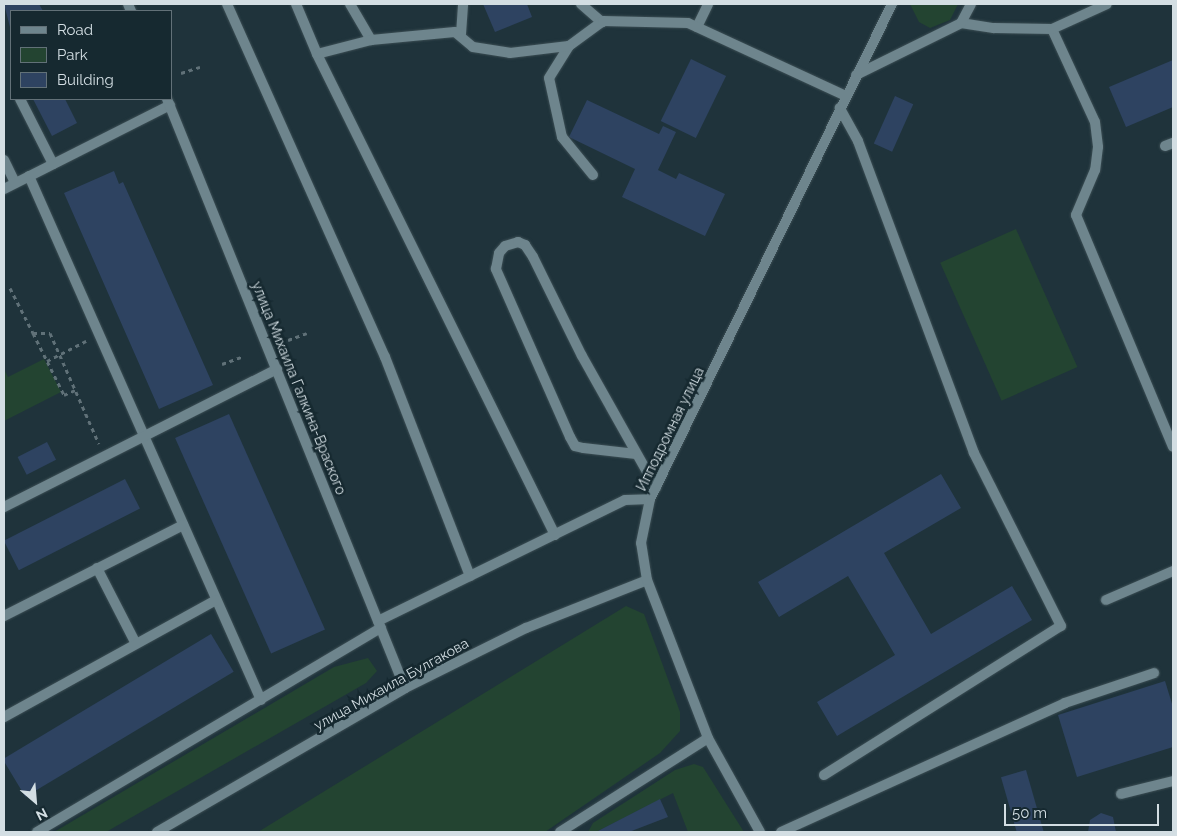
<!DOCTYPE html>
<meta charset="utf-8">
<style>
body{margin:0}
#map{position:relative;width:1177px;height:836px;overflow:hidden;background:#1f333b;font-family:Raleway,sans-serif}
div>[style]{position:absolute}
.green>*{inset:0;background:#234431;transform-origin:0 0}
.building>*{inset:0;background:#2e4361;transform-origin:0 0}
.path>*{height:3px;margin-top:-1.5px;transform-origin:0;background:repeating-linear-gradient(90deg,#607178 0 4px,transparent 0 8px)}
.roads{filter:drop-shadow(0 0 1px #3c4e54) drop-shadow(0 0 1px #3c4e54)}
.service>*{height:10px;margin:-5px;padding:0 5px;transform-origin:5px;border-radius:5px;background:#6e858d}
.minor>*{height:10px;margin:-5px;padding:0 5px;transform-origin:5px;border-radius:5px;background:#6e858d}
.tertiary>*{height:10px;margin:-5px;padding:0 5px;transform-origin:5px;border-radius:5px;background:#6e858d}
span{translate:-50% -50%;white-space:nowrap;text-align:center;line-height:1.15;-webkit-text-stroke:5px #162930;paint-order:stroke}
.street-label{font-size:14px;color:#d3dee3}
.frame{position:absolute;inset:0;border:5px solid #d3dee3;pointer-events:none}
.legend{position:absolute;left:10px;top:10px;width:162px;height:90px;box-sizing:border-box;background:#162930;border:1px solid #627178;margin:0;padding:6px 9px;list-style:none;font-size:15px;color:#d3dee3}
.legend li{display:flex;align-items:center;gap:10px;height:25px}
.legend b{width:25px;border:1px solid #627178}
.north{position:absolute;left:10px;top:776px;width:50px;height:50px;-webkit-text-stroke:4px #162930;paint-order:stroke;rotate:153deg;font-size:14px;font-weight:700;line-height:20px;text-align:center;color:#d3dee3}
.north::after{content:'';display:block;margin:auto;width:18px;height:22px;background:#d3dee3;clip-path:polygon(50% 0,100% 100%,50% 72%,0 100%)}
.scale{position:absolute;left:1004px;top:804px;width:155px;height:22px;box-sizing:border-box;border:2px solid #d3dee3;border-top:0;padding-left:6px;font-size:15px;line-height:18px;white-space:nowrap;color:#d3dee3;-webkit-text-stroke:4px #162930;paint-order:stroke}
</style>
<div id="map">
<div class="green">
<i style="clip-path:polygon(910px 4px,958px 4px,950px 20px,930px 28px,919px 22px)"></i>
<i style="left:1016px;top:229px;width:151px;height:83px;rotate:66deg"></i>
<i style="clip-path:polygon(44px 359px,61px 392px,4px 421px,4px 369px,8px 377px)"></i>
<i style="clip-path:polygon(626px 606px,644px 614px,680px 712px,680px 731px,660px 753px,545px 832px,258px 832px)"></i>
<i style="clip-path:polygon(368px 658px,377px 671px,366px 683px,106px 832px,54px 832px,334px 667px)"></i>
<i style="clip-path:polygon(694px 764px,703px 767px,744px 832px,688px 832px,673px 793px,596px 832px,588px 832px,593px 823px,675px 770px)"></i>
</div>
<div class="building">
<i style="clip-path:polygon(4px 4px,39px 4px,43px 11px,11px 11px,11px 31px)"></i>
<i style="clip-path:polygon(483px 4px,527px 4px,532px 17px,495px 32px)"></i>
<i style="left:691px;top:59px;width:39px;height:69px;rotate:26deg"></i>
<i style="clip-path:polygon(1173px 60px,1173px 107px,1126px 127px,1109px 87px)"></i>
<i style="left:895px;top:96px;width:20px;height:52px;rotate:24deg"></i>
<i style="clip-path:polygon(33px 99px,65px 99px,77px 123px,52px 136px)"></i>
<i style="clip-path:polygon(587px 100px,659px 134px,663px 126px,676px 132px,658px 170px,676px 179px,679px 173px,725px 194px,705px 236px,622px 197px,635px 169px,569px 137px)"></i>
<i style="clip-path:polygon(114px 171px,119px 184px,123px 182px,213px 385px,159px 409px,64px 193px)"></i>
<i style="left:229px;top:414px;width:236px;height:59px;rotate:66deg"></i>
<i style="left:47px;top:442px;width:20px;height:33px;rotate:63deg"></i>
<i style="clip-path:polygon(941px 474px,961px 508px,884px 553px,931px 634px,1012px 586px,1032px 620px,837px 736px,817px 702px,895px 655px,848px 576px,779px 617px,758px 582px)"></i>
<i style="left:125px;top:479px;width:33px;height:136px;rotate:63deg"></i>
<i style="left:211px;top:634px;width:44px;height:243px;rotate:59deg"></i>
<i style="clip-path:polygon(1165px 681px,1173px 707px,1173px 747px,1077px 777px,1058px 715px)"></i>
<i style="left:1026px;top:770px;width:65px;height:26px;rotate:74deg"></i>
<i style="clip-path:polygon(660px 799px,668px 817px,629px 832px,596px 832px)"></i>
<i style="clip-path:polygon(1101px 813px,1113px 817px,1116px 832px,1088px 832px,1090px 820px)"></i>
</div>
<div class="path">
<i style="left:181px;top:73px;width:20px;rotate:-18deg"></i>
<i style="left:10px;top:288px;width:51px;rotate:62.9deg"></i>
<i style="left:33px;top:333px;width:17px"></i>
<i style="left:50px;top:333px;width:121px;rotate:66.2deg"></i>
<i style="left:33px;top:333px;width:69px;rotate:63.4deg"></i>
<i style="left:64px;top:395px;width:12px;rotate:-24deg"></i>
<i style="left:288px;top:340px;width:20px;rotate:-20deg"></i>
<i style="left:47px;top:361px;width:44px;rotate:-27.1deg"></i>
<i style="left:222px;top:364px;width:23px;rotate:-20deg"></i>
</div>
<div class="roads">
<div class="service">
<i style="left:227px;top:4px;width:387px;rotate:65.9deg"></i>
<i style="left:385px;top:357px;width:235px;rotate:68.8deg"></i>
<i style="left:296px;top:4px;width:54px;rotate:67.2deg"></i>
<i style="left:350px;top:4px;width:42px;rotate:59.7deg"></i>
<i style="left:581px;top:4px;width:28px;rotate:41deg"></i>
<i style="left:961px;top:23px;width:33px;rotate:9deg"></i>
<i style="left:994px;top:28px;width:58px;rotate:1deg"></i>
<i style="left:1052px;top:29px;width:102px;rotate:65.2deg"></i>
<i style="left:1095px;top:122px;width:25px;rotate:83deg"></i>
<i style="left:1098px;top:147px;width:23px;rotate:97deg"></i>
<i style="left:1095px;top:170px;width:49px;rotate:112.9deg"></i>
<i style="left:1076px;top:215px;width:251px;rotate:67.3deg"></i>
<i style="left:697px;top:27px;width:25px;rotate:-64deg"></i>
<i style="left:1052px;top:29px;width:60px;rotate:-24.4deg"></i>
<i style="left:461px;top:34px;width:30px;rotate:-86deg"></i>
<i style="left:20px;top:99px;width:73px;rotate:63.1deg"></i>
<i style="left:1165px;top:146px;width:9px;rotate:-21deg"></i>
<i style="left:4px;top:160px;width:25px;rotate:64deg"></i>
<i style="left:593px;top:175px;width:49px;rotate:-129.2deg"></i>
<i style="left:562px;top:137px;width:60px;rotate:-102.4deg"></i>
<i style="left:549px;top:78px;width:38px;rotate:-58deg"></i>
<i style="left:569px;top:46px;width:42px;rotate:-36.3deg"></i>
<i style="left:603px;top:21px;width:85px;rotate:1.3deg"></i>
<i style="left:688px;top:23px;width:174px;rotate:24.8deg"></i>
<i style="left:29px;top:176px;width:573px;rotate:66.12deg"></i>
<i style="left:4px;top:189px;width:186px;rotate:-26.8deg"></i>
<i style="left:636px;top:454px;width:53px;rotate:-173.5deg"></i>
<i style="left:583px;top:448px;width:8px;rotate:-166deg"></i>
<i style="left:575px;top:446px;width:10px;rotate:-119deg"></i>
<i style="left:570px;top:437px;width:184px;rotate:-113.8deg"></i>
<i style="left:496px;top:269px;width:16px;rotate:-79deg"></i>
<i style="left:499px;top:253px;width:9px;rotate:-49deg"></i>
<i style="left:505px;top:246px;width:14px;rotate:-17deg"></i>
<i style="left:518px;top:242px;width:8px;rotate:23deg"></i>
<i style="left:525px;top:245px;width:14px;rotate:56deg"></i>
<i style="left:533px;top:257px;width:110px;rotate:63.7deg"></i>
<i style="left:582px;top:356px;width:151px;rotate:60.7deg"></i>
<i style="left:4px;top:507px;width:306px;rotate:-26.8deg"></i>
<i style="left:555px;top:535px;width:537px;rotate:-116.33deg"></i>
<i style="left:317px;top:54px;width:56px;rotate:-14.5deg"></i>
<i style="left:371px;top:40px;width:84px;rotate:-5.4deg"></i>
<i style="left:455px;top:32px;width:23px;rotate:40deg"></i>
<i style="left:473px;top:47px;width:37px;rotate:9deg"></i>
<i style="left:510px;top:53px;width:59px;rotate:-6.8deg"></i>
<i style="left:97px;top:568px;width:85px;rotate:62.8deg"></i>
<i style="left:1106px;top:600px;width:73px;rotate:-23.4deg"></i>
<i style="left:4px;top:616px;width:201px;rotate:-26.9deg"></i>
<i style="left:378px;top:621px;width:275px;rotate:-26.1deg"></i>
<i style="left:625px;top:500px;width:25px;rotate:-2deg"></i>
<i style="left:4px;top:717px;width:242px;rotate:-28.9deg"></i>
<i style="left:824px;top:775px;width:280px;rotate:-32.2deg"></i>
<i style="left:1061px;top:626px;width:194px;rotate:-116.7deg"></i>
<i style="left:974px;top:453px;width:333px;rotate:-110.4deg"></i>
<i style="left:858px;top:141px;width:38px;rotate:-119deg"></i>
<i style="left:1121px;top:794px;width:54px;rotate:-14deg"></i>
<i style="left:37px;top:832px;width:400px;rotate:-30.7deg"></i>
<i style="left:560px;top:832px;width:175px;rotate:-32.4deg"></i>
<i style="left:781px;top:832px;width:312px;rotate:-24.4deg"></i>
<i style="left:1065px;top:703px;width:94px;rotate:-18.6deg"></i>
</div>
<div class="minor">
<i style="left:128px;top:4px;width:8px;rotate:67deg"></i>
<i style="left:167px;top:99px;width:635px;rotate:68deg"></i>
<i style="left:157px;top:832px;width:287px;rotate:-30.1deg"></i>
<i style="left:405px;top:688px;width:135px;rotate:-26.4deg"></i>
<i style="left:526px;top:628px;width:130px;rotate:-21.6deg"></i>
</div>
<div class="tertiary">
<i style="left:856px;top:75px;width:117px;rotate:-26.3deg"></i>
<i style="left:961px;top:23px;width:21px;rotate:-62deg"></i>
<i style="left:760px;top:832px;width:107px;rotate:-119deg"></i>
<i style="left:708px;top:738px;width:169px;rotate:-111.1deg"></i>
<i style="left:647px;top:580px;width:37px;rotate:-99deg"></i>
<i style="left:641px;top:543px;width:45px;rotate:-78.4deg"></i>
<i style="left:650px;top:499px;width:551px;rotate:-63.95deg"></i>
</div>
</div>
<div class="street-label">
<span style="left:299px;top:388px;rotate:68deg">улица Михаила Галкина-Враского</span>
<span style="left:670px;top:429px;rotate:-64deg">Ипподромная улица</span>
<span style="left:391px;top:684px;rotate:-29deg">улица Михаила Булгакова</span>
</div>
<div class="frame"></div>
<ul class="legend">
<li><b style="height:6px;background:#6e858d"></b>Road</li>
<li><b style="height:14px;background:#234431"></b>Park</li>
<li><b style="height:14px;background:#2e4361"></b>Building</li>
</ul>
<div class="north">N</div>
<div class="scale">50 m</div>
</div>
